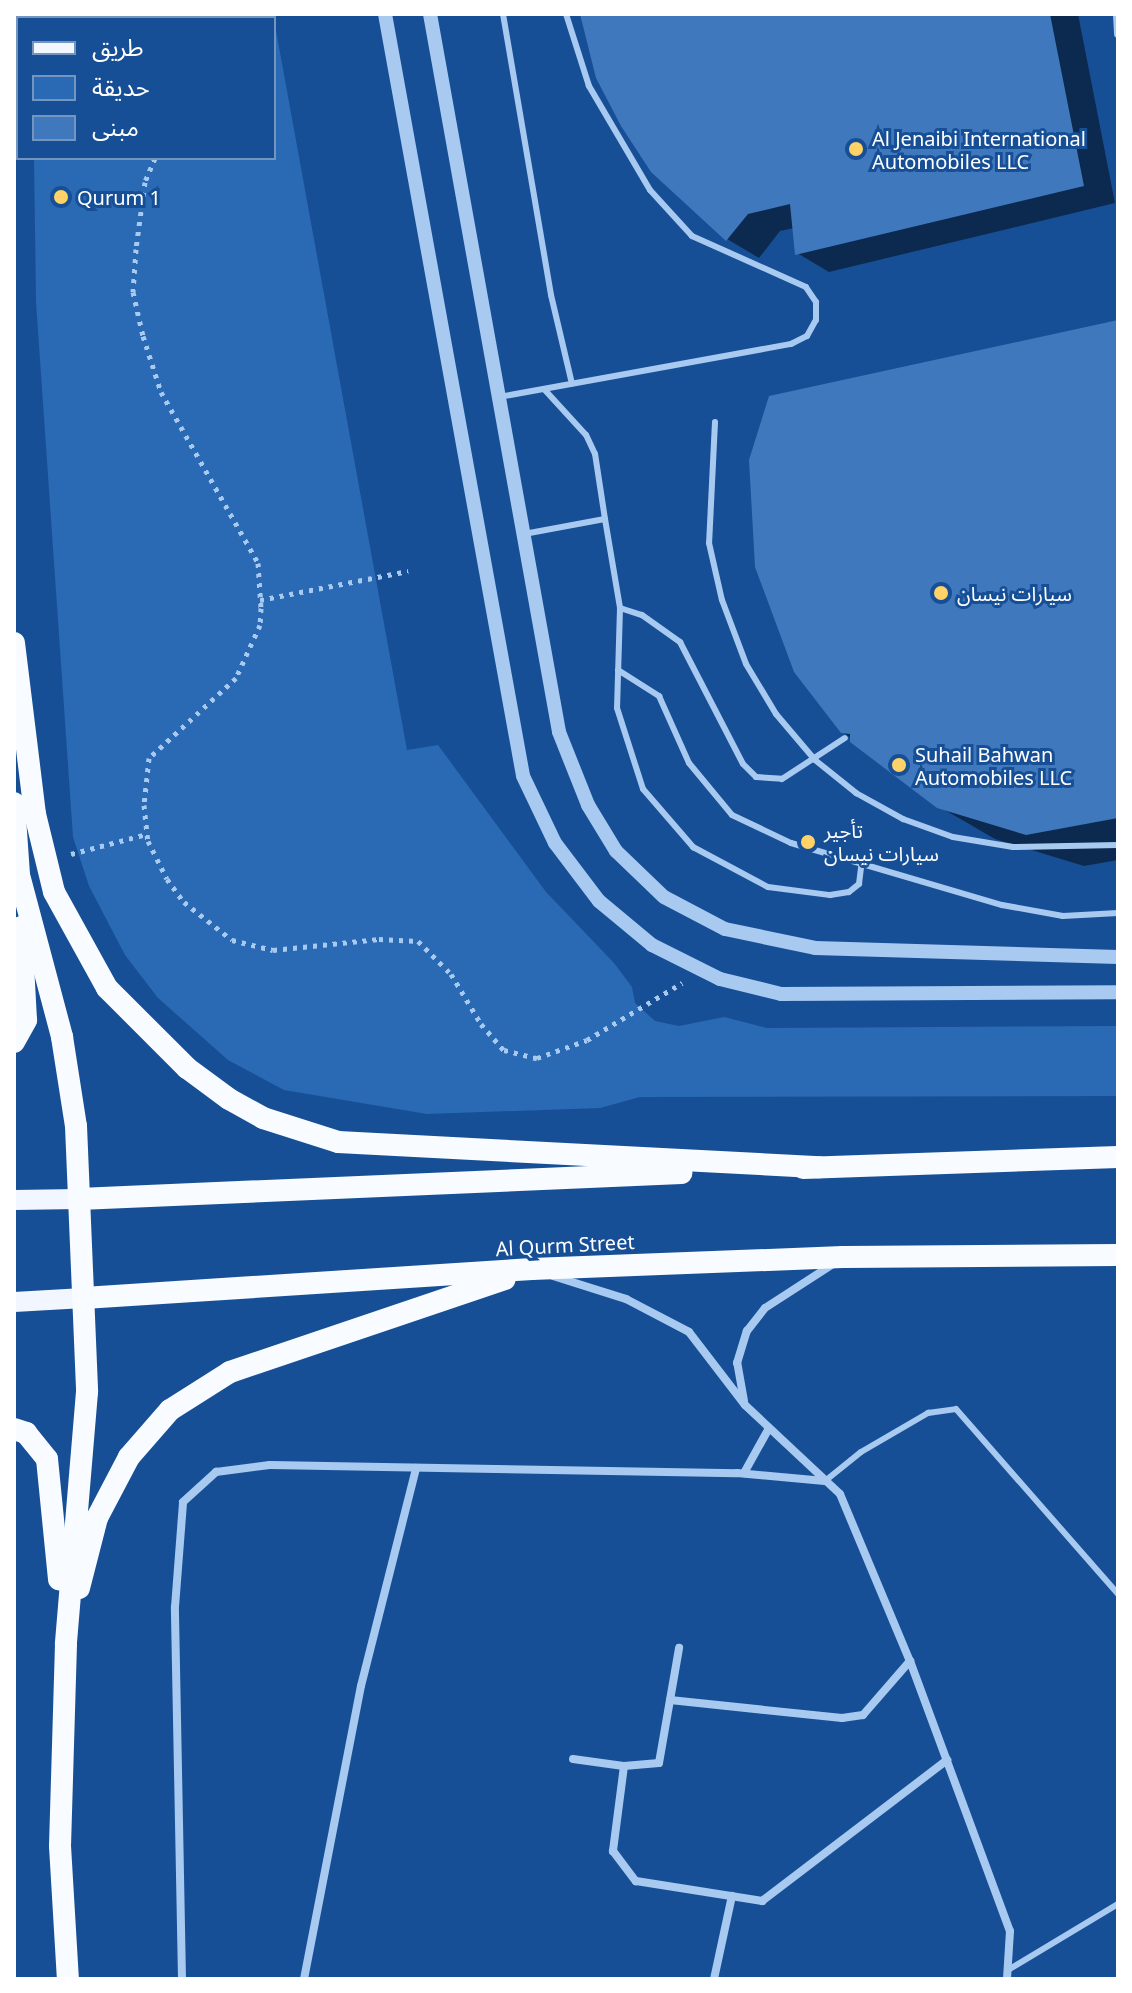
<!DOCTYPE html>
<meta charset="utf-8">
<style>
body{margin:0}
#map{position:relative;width:1132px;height:1993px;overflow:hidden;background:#174f96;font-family:"Noto Sans","Noto Sans Arabic",sans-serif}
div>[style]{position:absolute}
.green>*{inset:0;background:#2a69b4}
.shadow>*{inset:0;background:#0007}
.building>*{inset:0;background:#3f78bd}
.path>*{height:5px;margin-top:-2.5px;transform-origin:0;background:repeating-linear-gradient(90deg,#a8caf1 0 4px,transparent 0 10px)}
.service>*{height:6px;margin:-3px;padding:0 3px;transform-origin:3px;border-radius:3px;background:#a8caf1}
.minor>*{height:8px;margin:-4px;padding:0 4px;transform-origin:4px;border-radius:4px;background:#a8caf1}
.tertiary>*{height:14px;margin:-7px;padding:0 7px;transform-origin:7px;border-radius:7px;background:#a8caf1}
.primary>*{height:20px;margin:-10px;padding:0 10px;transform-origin:10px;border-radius:10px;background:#f2f7ff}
.trunk>*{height:22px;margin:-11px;padding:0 11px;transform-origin:11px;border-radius:11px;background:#f8fbff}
.dots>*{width:22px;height:22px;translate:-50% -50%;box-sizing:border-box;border:4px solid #174f96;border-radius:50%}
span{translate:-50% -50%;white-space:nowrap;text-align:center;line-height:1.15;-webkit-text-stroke:6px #174f96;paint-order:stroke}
.poi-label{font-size:20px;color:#fff}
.left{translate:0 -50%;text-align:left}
.street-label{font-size:20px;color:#fff}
.frame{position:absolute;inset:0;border:16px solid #fff;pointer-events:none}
.legend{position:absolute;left:16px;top:16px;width:260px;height:144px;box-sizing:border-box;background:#174f96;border:2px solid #7495c0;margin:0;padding:10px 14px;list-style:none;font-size:24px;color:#fff}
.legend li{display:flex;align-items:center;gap:16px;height:40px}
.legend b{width:40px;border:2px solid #7495c0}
</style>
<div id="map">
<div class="green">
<i style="clip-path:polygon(32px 14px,273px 14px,407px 750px,438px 745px,546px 892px,614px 963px,632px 987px,635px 1003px,655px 1021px,679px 1026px,724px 1017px,767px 1028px,1118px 1026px,1118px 1096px,640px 1097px,600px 1108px,427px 1114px,284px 1090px,228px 1060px,158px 998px,125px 955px,89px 886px,73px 837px,36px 302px,34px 158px,274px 158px,274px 18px)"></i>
</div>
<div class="shadow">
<i style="clip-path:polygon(584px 14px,1078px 14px,1115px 203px,829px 272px,797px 253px,794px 228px,780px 231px,759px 258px,727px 239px,653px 170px)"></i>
<i style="clip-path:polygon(1118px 323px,1118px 860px,1084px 866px,995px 839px,938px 806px,843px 732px)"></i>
</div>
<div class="building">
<i style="clip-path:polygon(580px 14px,1050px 14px,1084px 186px,795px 255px,790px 204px,748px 214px,726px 241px,651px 172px,621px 126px,596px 78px)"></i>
<i style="clip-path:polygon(1118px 320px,1118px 818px,1026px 835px,937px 808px,850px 742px,850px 734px,841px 733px,794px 672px,755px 567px,749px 460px,769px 396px)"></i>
</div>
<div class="path">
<i style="left:195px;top:18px;width:4px;rotate:-90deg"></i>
<i style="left:155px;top:158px;width:26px;rotate:113deg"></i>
<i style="left:145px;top:182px;width:68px;rotate:97.7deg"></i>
<i style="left:136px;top:249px;width:43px;rotate:94deg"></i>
<i style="left:133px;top:292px;width:45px;rotate:77.2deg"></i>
<i style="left:143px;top:336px;width:59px;rotate:72.2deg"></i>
<i style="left:161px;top:392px;width:197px;rotate:60.4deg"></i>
<i style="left:258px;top:563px;width:45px;rotate:86.2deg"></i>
<i style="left:261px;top:608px;width:17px;rotate:93deg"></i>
<i style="left:260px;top:625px;width:58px;rotate:114.4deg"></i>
<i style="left:236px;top:678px;width:118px;rotate:137.4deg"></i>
<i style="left:149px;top:758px;width:47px;rotate:96.1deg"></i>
<i style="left:144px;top:805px;width:36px;rotate:84deg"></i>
<i style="left:148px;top:841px;width:42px;rotate:63.4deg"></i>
<i style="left:167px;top:879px;width:29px;rotate:54deg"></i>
<i style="left:184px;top:902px;width:61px;rotate:38.4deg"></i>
<i style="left:232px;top:940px;width:42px;rotate:13.7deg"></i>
<i style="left:273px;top:950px;width:107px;rotate:-5.9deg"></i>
<i style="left:379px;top:939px;width:39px;rotate:3deg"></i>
<i style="left:418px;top:941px;width:47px;rotate:45deg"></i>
<i style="left:451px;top:974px;width:58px;rotate:59deg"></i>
<i style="left:481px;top:1024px;width:35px;rotate:49deg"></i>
<i style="left:504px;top:1050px;width:34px;rotate:14deg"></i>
<i style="left:537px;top:1058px;width:53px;rotate:-19.8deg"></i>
<i style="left:587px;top:1040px;width:111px;rotate:-31deg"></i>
<i style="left:260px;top:600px;width:151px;rotate:-11.1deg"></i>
<i style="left:71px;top:854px;width:79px;rotate:-14.7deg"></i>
</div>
<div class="service">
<i style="left:503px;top:14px;width:285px;rotate:80.3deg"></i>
<i style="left:551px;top:295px;width:91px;rotate:76.7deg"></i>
<i style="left:499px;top:397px;width:297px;rotate:-10.3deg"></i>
<i style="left:791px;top:344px;width:18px;rotate:-27deg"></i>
<i style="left:807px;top:336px;width:18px;rotate:-61deg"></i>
<i style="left:816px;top:320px;width:18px;rotate:-90deg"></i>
<i style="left:816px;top:302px;width:18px;rotate:-124deg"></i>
<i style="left:806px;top:287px;width:125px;rotate:-155.9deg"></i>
<i style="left:692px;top:236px;width:62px;rotate:-132.4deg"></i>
<i style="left:650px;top:190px;width:121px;rotate:-120.4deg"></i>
<i style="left:589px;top:86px;width:76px;rotate:-107.7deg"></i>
<i style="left:715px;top:422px;width:121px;rotate:92.8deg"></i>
<i style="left:709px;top:543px;width:58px;rotate:77.2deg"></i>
<i style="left:722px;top:600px;width:68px;rotate:69.4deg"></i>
<i style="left:746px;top:664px;width:58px;rotate:59deg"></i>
<i style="left:776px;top:714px;width:60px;rotate:49.7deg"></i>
<i style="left:815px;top:760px;width:53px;rotate:38.8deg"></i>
<i style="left:856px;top:793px;width:54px;rotate:29deg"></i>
<i style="left:903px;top:819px;width:53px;rotate:19.8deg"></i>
<i style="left:953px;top:837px;width:61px;rotate:9.5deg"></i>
<i style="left:1013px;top:847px;width:105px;rotate:-1.1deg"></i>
<i style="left:605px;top:519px;width:90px;rotate:80.4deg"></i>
<i style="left:620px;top:608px;width:100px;rotate:91.7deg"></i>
<i style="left:617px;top:708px;width:85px;rotate:72.2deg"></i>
<i style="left:643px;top:789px;width:77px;rotate:49.2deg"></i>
<i style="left:693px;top:847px;width:85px;rotate:28.1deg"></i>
<i style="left:768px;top:887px;width:63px;rotate:7.4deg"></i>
<i style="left:830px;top:895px;width:19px;rotate:-9deg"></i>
<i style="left:849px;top:892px;width:13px;rotate:-39deg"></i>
<i style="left:859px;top:884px;width:23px;rotate:-83deg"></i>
<i style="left:524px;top:534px;width:82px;rotate:-10.5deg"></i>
<i style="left:605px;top:519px;width:66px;rotate:-98.7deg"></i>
<i style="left:595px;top:454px;width:21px;rotate:-115deg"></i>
<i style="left:586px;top:435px;width:62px;rotate:-132.4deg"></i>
<i style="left:620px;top:608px;width:23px;rotate:18deg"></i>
<i style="left:642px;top:615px;width:47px;rotate:35.4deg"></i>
<i style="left:680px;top:642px;width:137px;rotate:62.7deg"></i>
<i style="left:743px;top:764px;width:18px;rotate:45deg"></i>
<i style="left:756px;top:777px;width:26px;rotate:4deg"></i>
<i style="left:782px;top:779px;width:75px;rotate:-33.1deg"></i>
<i style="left:618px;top:670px;width:49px;rotate:32.4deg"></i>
<i style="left:659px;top:696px;width:73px;rotate:65.9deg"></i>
<i style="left:689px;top:763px;width:67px;rotate:50.4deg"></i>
<i style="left:732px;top:815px;width:65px;rotate:25.4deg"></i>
<i style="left:791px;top:843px;width:220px;rotate:16.4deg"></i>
<i style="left:1002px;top:905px;width:62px;rotate:10.2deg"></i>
<i style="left:1063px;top:916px;width:55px;rotate:-3.1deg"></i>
<i style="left:825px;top:1481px;width:46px;rotate:-38.9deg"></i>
<i style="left:861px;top:1452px;width:78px;rotate:-30.2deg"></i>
<i style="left:928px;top:1413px;width:28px;rotate:-8deg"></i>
<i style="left:956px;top:1409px;width:246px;rotate:48.8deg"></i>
<i style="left:1008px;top:1970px;width:128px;rotate:-31deg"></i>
</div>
<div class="minor">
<i style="left:1117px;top:14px;width:20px;rotate:87deg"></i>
<i style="left:553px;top:1276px;width:77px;rotate:17.5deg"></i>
<i style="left:626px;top:1299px;width:71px;rotate:27.6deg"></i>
<i style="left:689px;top:1332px;width:92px;rotate:52.5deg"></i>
<i style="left:745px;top:1405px;width:130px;rotate:43.1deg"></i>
<i style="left:840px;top:1494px;width:181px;rotate:67.3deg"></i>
<i style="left:910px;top:1661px;width:288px;rotate:69.7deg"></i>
<i style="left:1010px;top:1931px;width:48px;rotate:93.6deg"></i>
<i style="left:744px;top:1401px;width:39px;rotate:-100deg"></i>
<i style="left:737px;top:1363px;width:34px;rotate:-73deg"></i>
<i style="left:747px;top:1331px;width:29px;rotate:-52deg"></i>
<i style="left:765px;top:1308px;width:81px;rotate:-32.9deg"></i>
<i style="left:744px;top:1473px;width:51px;rotate:-60.9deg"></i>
<i style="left:670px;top:1700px;width:173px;rotate:6deg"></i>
<i style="left:842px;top:1718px;width:21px;rotate:-8deg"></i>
<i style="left:863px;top:1715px;width:72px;rotate:-49deg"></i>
<i style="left:573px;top:1759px;width:51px;rotate:7.8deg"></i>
<i style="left:624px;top:1766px;width:35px;rotate:-5deg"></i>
<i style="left:659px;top:1763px;width:117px;rotate:-80.1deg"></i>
<i style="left:624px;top:1766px;width:86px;rotate:97.4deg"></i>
<i style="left:613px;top:1851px;width:38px;rotate:53deg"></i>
<i style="left:636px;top:1881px;width:128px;rotate:9deg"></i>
<i style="left:762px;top:1901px;width:233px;rotate:-37.3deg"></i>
<i style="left:182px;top:1979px;width:372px;rotate:-91.1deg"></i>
<i style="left:175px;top:1607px;width:105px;rotate:-85.6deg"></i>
<i style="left:183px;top:1502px;width:45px;rotate:-42.3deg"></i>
<i style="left:216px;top:1472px;width:54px;rotate:-7.4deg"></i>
<i style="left:270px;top:1465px;width:467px;rotate:1deg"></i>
<i style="left:737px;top:1473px;width:88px;rotate:5.2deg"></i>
<i style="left:304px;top:1979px;width:298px;rotate:-79deg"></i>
<i style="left:361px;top:1686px;width:225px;rotate:-75.8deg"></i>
<i style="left:714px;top:1979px;width:85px;rotate:-77.8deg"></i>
</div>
<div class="tertiary">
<i style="left:385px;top:14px;width:774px;rotate:79.73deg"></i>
<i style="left:523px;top:776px;width:74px;rotate:64.5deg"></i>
<i style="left:555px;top:843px;width:73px;rotate:52.8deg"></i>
<i style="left:599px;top:901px;width:69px;rotate:39.7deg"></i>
<i style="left:652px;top:945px;width:76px;rotate:26.6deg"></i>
<i style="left:720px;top:979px;width:63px;rotate:13.8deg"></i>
<i style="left:781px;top:994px;width:337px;rotate:-0.3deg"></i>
<i style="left:430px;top:14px;width:729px;rotate:79.81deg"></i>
<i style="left:559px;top:732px;width:79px;rotate:68.3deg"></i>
<i style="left:588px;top:805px;width:54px;rotate:58.7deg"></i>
<i style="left:616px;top:851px;width:66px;rotate:43.8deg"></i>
<i style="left:664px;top:897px;width:69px;rotate:27.7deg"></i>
<i style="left:725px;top:929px;width:92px;rotate:11.9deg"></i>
<i style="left:815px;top:948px;width:303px;rotate:1.7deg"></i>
</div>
<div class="primary">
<i style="left:14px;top:1200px;width:65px;rotate:-0.9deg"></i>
<i style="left:14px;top:1302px;width:70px;rotate:-3.3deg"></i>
</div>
<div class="trunk">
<i style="left:14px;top:643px;width:172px;rotate:83deg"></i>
<i style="left:35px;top:814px;width:80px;rotate:76.3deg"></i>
<i style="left:54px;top:892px;width:110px;rotate:61.1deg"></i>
<i style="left:107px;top:988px;width:113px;rotate:45deg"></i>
<i style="left:187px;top:1068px;width:52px;rotate:36.4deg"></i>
<i style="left:229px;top:1099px;width:39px;rotate:29deg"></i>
<i style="left:263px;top:1118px;width:79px;rotate:17.7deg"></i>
<i style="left:338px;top:1142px;width:482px;rotate:3deg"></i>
<i style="left:14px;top:803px;width:72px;rotate:86deg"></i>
<i style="left:19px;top:875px;width:168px;rotate:75.1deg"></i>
<i style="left:62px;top:1037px;width:90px;rotate:81.1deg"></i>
<i style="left:76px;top:1126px;width:266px;rotate:87.6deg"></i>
<i style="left:87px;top:1392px;width:253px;rotate:94.8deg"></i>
<i style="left:66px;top:1644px;width:202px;rotate:91.7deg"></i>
<i style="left:60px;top:1846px;width:133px;rotate:86.6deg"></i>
<i style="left:14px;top:1042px;width:25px;rotate:-61deg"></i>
<i style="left:26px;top:1020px;width:93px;rotate:-93.1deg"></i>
<i style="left:803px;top:1168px;width:315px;rotate:-2deg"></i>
<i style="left:79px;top:1199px;width:603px;rotate:-2.47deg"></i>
<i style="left:84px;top:1298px;width:449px;rotate:-3.7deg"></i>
<i style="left:532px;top:1269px;width:311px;rotate:-2.2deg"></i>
<i style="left:843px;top:1257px;width:275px;rotate:-0.4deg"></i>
<i style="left:14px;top:1429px;width:13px;rotate:18deg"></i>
<i style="left:26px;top:1433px;width:33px;rotate:51deg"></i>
<i style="left:47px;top:1459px;width:121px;rotate:84.3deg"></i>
<i style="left:79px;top:1588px;width:72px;rotate:-75.6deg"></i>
<i style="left:97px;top:1518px;width:69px;rotate:-62.3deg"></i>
<i style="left:129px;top:1457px;width:62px;rotate:-48.9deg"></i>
<i style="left:170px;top:1410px;width:71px;rotate:-32.3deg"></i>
<i style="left:230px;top:1372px;width:290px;rotate:-18.7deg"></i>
</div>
<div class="dots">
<i style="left:856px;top:149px;background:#ffd268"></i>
<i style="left:61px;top:197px;background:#ffd268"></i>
<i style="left:941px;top:593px;background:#ffd268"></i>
<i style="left:899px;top:765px;background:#ffd268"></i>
<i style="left:808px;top:842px;background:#ffd268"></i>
</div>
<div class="poi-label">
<span class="left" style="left:872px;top:150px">Al Jenaibi International<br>Automobiles LLC</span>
<span class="left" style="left:77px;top:197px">Qurum 1</span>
<span class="left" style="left:957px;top:593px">سيارات نيسان</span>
<span class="left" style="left:915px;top:766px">Suhail Bahwan<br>Automobiles LLC</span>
<span class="left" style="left:824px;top:842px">تأجير<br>سيارات نيسان</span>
</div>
<div class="street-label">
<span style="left:565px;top:1245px;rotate:-3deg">Al Qurm Street</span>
</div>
<div class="frame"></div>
<ul class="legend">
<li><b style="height:10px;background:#f2f7ff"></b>طريق</li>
<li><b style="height:22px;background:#2a69b4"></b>حديقة</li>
<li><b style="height:22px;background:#3f78bd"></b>مبنى</li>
</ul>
</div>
